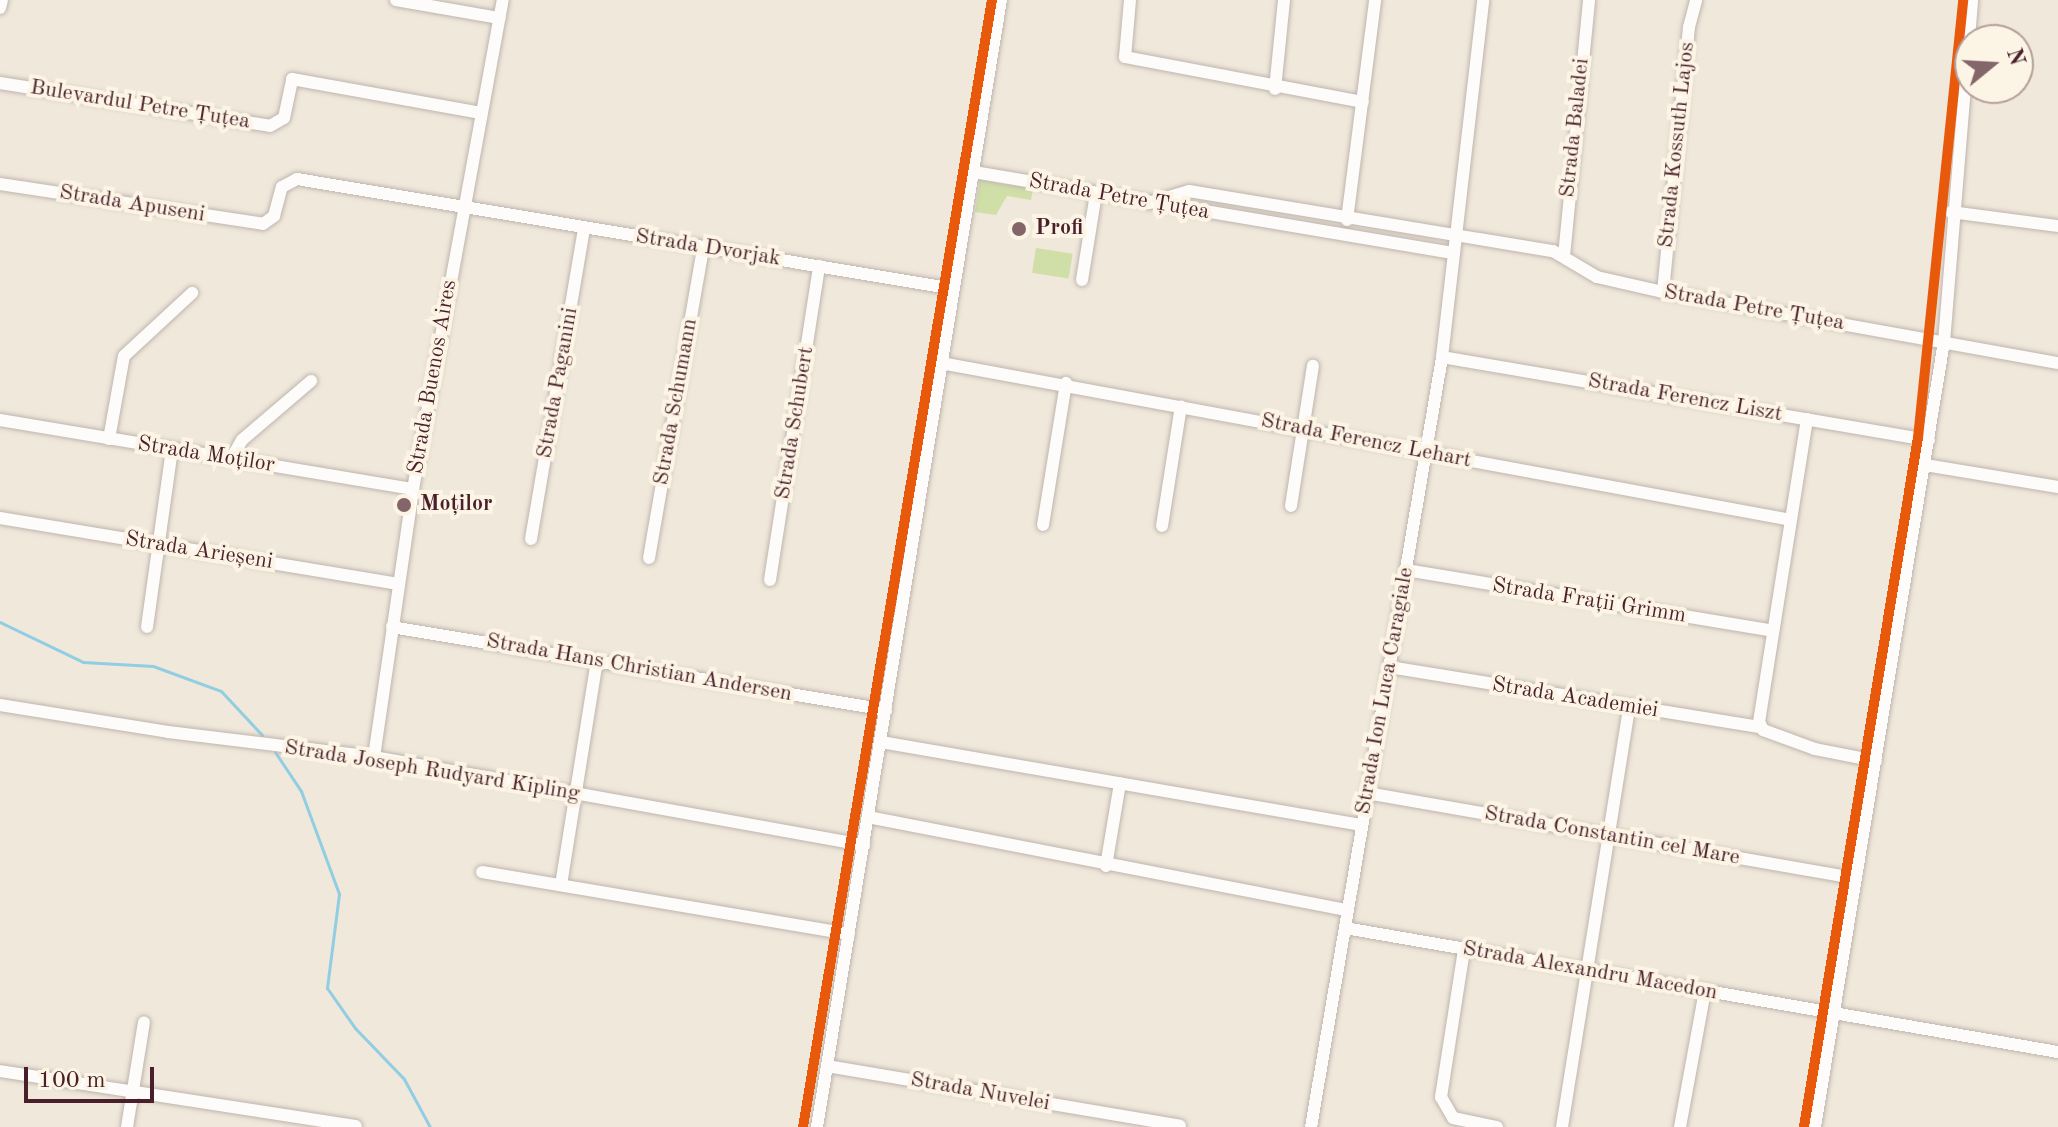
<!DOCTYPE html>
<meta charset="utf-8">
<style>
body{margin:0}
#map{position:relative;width:2058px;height:1127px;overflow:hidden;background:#f0e8db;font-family:"Old Standard TT",serif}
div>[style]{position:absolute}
.green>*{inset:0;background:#d0dea8;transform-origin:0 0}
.stream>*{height:3px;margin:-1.5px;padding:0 1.5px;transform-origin:1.5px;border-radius:1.5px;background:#91cee3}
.roads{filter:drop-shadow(0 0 2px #beb5ae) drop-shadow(0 0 2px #beb5ae)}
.minor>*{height:12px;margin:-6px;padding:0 6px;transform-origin:6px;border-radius:6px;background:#fdfcfa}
.cycleway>*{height:10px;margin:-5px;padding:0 5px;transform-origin:5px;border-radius:5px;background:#e8590c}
.dots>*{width:22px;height:22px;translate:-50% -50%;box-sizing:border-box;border:4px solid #fcf5e5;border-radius:50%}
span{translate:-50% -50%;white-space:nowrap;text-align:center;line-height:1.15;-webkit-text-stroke:8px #fcf5e5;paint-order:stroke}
.street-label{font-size:22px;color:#4a1f2b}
.poi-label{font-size:22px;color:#4a1f2b;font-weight:700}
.left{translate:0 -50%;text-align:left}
.north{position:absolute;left:1954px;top:24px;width:80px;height:80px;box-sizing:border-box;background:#fcf5e5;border:2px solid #b59f9b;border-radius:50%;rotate:72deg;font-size:22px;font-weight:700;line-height:32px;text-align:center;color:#4a1f2b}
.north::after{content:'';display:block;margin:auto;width:28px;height:36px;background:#846569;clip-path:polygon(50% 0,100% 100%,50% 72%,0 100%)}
.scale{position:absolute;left:24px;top:1067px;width:130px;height:36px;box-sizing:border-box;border:4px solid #4a1f2b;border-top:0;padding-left:10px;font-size:24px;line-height:28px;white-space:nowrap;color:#4a1f2b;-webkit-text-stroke:6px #fcf5e5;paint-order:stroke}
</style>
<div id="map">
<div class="green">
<i style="clip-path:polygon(980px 180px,1033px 189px,1031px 200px,1007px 196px,996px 215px,975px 212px)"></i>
<i style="left:1036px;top:248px;width:37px;height:25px;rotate:9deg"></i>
</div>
<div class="stream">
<i style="left:0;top:622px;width:92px;rotate:25.7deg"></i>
<i style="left:83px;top:662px;width:70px;rotate:3.3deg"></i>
<i style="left:153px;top:666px;width:72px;rotate:20.2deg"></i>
<i style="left:221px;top:691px;width:60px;rotate:47deg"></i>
<i style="left:275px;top:752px;width:47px;rotate:56.3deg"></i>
<i style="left:301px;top:791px;width:110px;rotate:69.7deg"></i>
<i style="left:339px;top:894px;width:95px;rotate:97.3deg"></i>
<i style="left:327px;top:988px;width:49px;rotate:55deg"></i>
<i style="left:355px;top:1028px;width:71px;rotate:46.1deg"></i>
<i style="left:404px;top:1079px;width:55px;rotate:61.6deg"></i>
</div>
<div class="roads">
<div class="minor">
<i style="left:396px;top:0;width:105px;rotate:9.9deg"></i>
<i style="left:1130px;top:0;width:57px;rotate:95deg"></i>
<i style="left:1125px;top:57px;width:242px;rotate:10.7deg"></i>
<i style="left:0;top:8px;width:8px;rotate:-76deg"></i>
<i style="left:0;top:83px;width:273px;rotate:9deg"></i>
<i style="left:270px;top:126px;width:16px;rotate:-30deg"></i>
<i style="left:284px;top:118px;width:40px;rotate:-78deg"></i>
<i style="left:292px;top:79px;width:192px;rotate:10.2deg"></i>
<i style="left:1275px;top:89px;width:89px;rotate:-84.2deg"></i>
<i style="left:974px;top:172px;width:487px;rotate:9.6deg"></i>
<i style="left:0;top:184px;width:266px;rotate:8.6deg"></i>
<i style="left:263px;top:224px;width:14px;rotate:-36deg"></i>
<i style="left:274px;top:216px;width:30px;rotate:-75deg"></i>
<i style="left:282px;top:187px;width:17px;rotate:-28deg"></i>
<i style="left:297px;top:179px;width:666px;rotate:9.5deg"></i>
<i style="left:1149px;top:203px;width:42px;rotate:-16.7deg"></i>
<i style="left:1189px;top:191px;width:369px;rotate:9.4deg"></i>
<i style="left:1553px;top:251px;width:51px;rotate:30.6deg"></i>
<i style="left:1597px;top:277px;width:68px;rotate:12.8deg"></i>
<i style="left:1663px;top:292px;width:401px;rotate:10.2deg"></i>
<i style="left:1951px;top:212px;width:108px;rotate:7.5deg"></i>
<i style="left:1347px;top:220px;width:222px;rotate:-82.7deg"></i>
<i style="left:1564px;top:256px;width:257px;rotate:-84.4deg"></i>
<i style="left:1082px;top:280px;width:87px;rotate:-80.8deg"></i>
<i style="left:1663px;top:292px;width:266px;rotate:-84.4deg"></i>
<i style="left:1689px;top:27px;width:28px;rotate:-75deg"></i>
<i style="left:1442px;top:357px;width:494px;rotate:9.7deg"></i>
<i style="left:941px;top:363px;width:864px;rotate:10.46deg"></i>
<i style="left:1807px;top:419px;width:307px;rotate:99deg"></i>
<i style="left:1759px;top:722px;width:9px;rotate:63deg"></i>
<i style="left:1763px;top:730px;width:55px;rotate:20.1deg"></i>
<i style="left:1815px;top:749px;width:62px;rotate:11.1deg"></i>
<i style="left:0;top:420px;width:419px;rotate:9.5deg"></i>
<i style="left:109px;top:439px;width:84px;rotate:-79.8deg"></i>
<i style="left:124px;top:356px;width:93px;rotate:-42.8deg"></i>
<i style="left:231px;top:459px;width:22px;rotate:-60deg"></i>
<i style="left:242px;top:440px;width:91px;rotate:-40.5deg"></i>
<i style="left:1925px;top:465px;width:135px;rotate:9.4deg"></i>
<i style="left:1291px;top:506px;width:142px;rotate:-81.1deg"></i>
<i style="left:0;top:518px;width:404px;rotate:9.4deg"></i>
<i style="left:1043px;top:525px;width:144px;rotate:-80.8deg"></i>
<i style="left:1162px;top:526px;width:121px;rotate:-81deg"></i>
<i style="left:531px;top:539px;width:315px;rotate:-80.3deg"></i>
<i style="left:649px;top:558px;width:316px;rotate:-80.1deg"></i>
<i style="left:1406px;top:570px;width:372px;rotate:9.4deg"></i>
<i style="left:770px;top:580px;width:318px;rotate:-81.1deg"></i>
<i style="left:147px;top:627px;width:180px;rotate:-82deg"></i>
<i style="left:392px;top:627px;width:501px;rotate:9.54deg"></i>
<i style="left:1389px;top:667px;width:377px;rotate:9.2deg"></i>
<i style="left:0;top:705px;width:170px;rotate:9.1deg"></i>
<i style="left:168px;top:732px;width:208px;rotate:6.9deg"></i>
<i style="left:374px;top:757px;width:498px;rotate:10.2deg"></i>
<i style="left:881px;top:742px;width:488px;rotate:9.8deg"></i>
<i style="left:374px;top:757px;width:271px;rotate:-81.7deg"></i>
<i style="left:413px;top:489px;width:497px;rotate:-79.6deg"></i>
<i style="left:1367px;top:793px;width:496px;rotate:9.9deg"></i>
<i style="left:868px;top:817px;width:489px;rotate:11deg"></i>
<i style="left:1106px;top:866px;width:84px;rotate:-80.4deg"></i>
<i style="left:482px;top:872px;width:372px;rotate:9.6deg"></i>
<i style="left:561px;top:885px;width:228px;rotate:-80.9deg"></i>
<i style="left:1345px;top:928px;width:724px;rotate:9.87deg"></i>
<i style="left:1464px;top:950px;width:149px;rotate:98.9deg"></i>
<i style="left:1441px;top:1097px;width:24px;rotate:60deg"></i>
<i style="left:1453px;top:1118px;width:45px;rotate:11.6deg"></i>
<i style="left:827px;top:1066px;width:358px;rotate:9.6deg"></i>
<i style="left:0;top:1071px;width:360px;rotate:8.8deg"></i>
<i style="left:127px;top:1127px;width:106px;rotate:-80.8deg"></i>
<i style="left:817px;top:1127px;width:1142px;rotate:-80.73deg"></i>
<i style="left:1311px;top:1127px;width:781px;rotate:-80.34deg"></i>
<i style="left:1442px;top:357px;width:359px;rotate:-83.4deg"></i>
<i style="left:1562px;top:1127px;width:425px;rotate:-80.9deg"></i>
<i style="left:1680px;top:1127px;width:138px;rotate:-79.6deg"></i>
<i style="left:1815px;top:1127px;width:796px;rotate:-80.67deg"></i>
<i style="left:1944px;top:342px;width:343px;rotate:-85.3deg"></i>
</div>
</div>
<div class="cycleway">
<i style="left:803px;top:1127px;width:1143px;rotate:-80.48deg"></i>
<i style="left:1804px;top:1127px;width:698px;rotate:-80.61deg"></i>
<i style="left:1918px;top:438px;width:440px;rotate:-84.1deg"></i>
</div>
<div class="dots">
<i style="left:1019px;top:229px;background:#846569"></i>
<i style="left:404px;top:505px;background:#846569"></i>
</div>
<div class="street-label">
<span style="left:140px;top:105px;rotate:9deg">Bulevardul Petre Țuțea</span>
<span style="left:1575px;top:128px;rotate:-84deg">Strada Baladei</span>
<span style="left:1677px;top:145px;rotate:-84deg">Strada Kossuth Lajos</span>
<span style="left:1119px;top:197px;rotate:10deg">Strada Petre Țuțea</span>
<span style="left:132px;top:204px;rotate:9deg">Strada Apuseni</span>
<span style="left:708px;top:248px;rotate:9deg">Strada Dvorjak</span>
<span style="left:1754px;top:308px;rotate:10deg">Strada Petre Țuțea</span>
<span style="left:433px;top:377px;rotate:-80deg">Strada Buenos Aires</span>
<span style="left:558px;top:383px;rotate:-80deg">Strada Paganini</span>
<span style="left:1685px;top:398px;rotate:10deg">Strada Ferencz Liszt</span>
<span style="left:676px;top:402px;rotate:-80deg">Strada Schumann</span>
<span style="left:795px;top:423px;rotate:-81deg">Strada Schubert</span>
<span style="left:1366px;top:441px;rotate:11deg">Strada Ferencz Lehart</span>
<span style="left:206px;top:455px;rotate:9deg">Strada Moților</span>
<span style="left:199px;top:551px;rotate:9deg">Strada Arieșeni</span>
<span style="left:1589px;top:601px;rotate:9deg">Strada Frații Grimm</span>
<span style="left:639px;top:668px;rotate:10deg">Strada Hans Christian Andersen</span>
<span style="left:1385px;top:691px;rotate:-80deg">Strada Ion Luca Caragiale</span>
<span style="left:1575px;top:698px;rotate:9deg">Strada Academiei</span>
<span style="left:432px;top:771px;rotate:9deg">Strada Joseph Rudyard Kipling</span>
<span style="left:1612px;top:836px;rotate:10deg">Strada Constantin cel Mare</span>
<span style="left:1590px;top:971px;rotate:10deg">Strada Alexandru Macedon</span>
<span style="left:980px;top:1092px;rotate:10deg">Strada Nuvelei</span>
</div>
<div class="poi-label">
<span class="left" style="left:1035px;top:229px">Profi</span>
<span class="left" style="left:420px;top:505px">Moților</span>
</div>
<div class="north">N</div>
<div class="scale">100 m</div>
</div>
